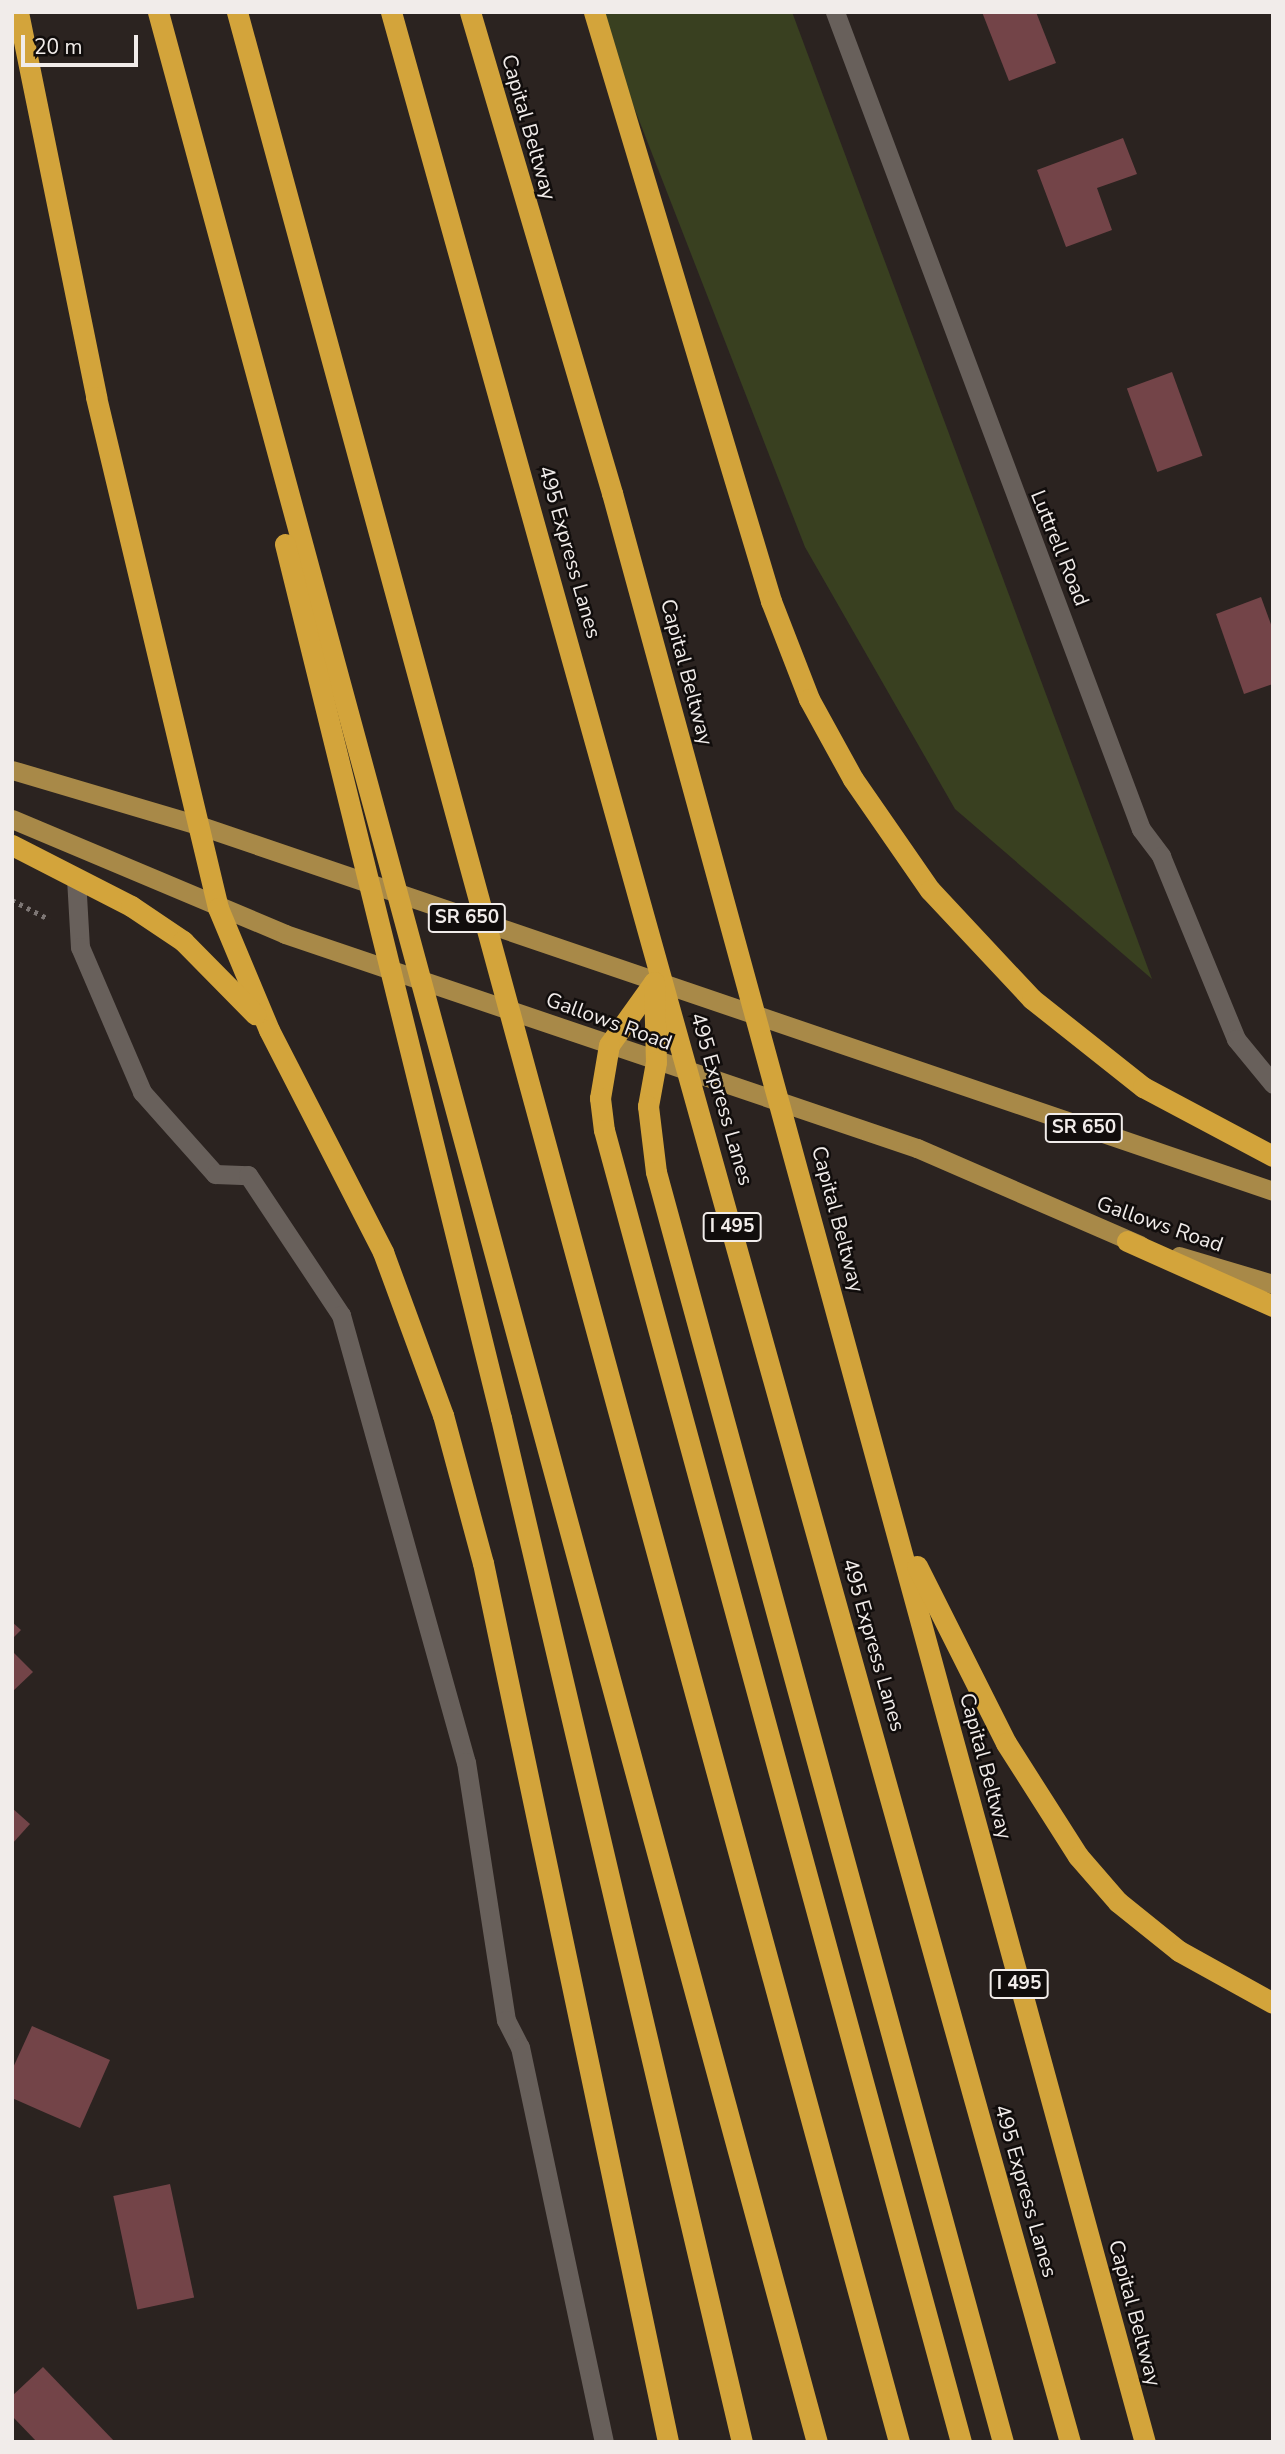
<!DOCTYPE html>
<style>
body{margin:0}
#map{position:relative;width:1285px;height:2454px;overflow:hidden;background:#2b2320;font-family:"Nunito Sans",sans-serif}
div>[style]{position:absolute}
.green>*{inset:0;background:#394020}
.building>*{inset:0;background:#734448;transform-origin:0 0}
.path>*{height:4.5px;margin-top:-2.25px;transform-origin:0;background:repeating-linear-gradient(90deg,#7d7674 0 3.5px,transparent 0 8.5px)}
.service>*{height:19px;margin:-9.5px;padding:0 9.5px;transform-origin:9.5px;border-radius:9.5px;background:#68605b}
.minor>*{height:19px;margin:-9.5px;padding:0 9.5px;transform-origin:9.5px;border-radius:9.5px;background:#68605b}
.primary>*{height:19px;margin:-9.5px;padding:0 9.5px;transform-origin:9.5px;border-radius:9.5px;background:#a88948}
.motorway>*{height:21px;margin:-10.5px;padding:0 10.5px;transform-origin:10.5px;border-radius:10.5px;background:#d3a43b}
span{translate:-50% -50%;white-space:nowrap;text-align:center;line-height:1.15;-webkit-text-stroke:5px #110d0c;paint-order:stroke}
.shield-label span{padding:2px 5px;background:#110d0c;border:2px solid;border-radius:5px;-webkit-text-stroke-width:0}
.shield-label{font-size:19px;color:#f1ecea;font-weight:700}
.street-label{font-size:21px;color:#f1ecea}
.frame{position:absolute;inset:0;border:14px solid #f1ecea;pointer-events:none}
.scale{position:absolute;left:21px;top:35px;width:117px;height:32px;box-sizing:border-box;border:4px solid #f1ecea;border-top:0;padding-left:9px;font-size:21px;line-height:24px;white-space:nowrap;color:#f1ecea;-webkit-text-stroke:5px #110d0c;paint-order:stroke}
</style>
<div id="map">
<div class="green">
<i style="clip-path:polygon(597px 12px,792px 12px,1152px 979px,955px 809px,805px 547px)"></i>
</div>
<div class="building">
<i style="clip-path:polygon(982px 12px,1036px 12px,1056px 63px,1009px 81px)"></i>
<i style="clip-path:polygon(1123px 138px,1137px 174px,1097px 188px,1112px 230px,1066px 247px,1037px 170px)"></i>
<i style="left:1172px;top:372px;width:89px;height:48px;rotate:70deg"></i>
<i style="clip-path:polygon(1261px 597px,1273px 630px,1273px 684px,1244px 694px,1216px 614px)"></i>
<i style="clip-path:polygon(12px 1622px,21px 1630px,12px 1639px)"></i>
<i style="clip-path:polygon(12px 1651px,33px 1672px,12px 1692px)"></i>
<i style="clip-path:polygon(12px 1808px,30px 1824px,12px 1844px)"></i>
<i style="clip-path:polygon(32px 2026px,110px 2060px,80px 2128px,12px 2098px,12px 2070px)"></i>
<i style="left:170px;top:2184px;width:116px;height:58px;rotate:78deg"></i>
<i style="clip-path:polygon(43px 2367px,115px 2442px,37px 2442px,12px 2416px,12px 2396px)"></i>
</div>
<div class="path">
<i style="left:12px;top:900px;width:42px;rotate:27.2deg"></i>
</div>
<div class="service">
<i style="left:76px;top:878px;width:69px;rotate:86.7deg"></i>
<i style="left:80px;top:947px;width:158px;rotate:66.8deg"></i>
<i style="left:142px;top:1092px;width:110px;rotate:48.3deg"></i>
<i style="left:215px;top:1174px;width:33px;rotate:2deg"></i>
<i style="left:248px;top:1175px;width:168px;rotate:56.4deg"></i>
<i style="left:341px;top:1315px;width:464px;rotate:74.4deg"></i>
<i style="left:466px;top:1762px;width:261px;rotate:81.2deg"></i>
<i style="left:506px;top:2020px;width:30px;rotate:63deg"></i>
<i style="left:520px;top:2047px;width:404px;rotate:78deg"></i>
</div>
<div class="minor">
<i style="left:835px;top:12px;width:872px;rotate:69.47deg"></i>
<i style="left:1141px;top:829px;width:34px;rotate:53deg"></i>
<i style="left:1161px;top:856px;width:198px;rotate:67.7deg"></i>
<i style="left:1236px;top:1039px;width:58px;rotate:50.6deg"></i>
</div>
<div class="primary">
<i style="left:12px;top:770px;width:197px;rotate:16.5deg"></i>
<i style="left:201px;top:826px;width:1132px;rotate:18.8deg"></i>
<i style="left:12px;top:819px;width:296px;rotate:22.8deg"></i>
<i style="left:285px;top:934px;width:667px;rotate:18.71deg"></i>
<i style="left:917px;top:1148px;width:243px;rotate:23.5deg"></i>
<i style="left:1179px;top:1256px;width:98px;rotate:16.6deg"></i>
</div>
<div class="motorway">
<i style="left:18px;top:12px;width:393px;rotate:78.5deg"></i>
<i style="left:96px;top:397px;width:525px;rotate:76.57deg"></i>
<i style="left:218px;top:908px;width:132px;rotate:67.3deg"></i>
<i style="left:269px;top:1030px;width:250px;rotate:62.8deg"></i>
<i style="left:383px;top:1252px;width:174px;rotate:69.8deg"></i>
<i style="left:443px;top:1415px;width:153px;rotate:74.9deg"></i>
<i style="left:483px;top:1563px;width:898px;rotate:78.11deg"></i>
<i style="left:158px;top:12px;width:2518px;rotate:74.83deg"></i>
<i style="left:237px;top:12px;width:2519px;rotate:74.76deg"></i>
<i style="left:391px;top:12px;width:2523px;rotate:74.39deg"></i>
<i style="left:470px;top:12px;width:502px;rotate:73.55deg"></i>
<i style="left:612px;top:493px;width:2021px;rotate:74.71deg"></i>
<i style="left:594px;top:12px;width:615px;rotate:73.27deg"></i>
<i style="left:771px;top:601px;width:105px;rotate:68.8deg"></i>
<i style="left:809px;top:699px;width:91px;rotate:61.2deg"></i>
<i style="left:853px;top:779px;width:135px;rotate:55.3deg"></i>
<i style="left:930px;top:890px;width:149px;rotate:46.9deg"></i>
<i style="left:1032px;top:999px;width:142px;rotate:38.4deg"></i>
<i style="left:1143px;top:1087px;width:147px;rotate:28deg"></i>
<i style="left:285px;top:544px;width:900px;rotate:76.12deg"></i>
<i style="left:501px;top:1418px;width:1052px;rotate:76.76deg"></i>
<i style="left:12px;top:845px;width:134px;rotate:27.1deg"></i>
<i style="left:131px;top:906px;width:63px;rotate:33.9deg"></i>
<i style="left:183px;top:941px;width:103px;rotate:45.4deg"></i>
<i style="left:654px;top:982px;width:77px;rotate:125.5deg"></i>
<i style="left:609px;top:1045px;width:54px;rotate:99.6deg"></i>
<i style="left:600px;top:1098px;width:32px;rotate:83deg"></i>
<i style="left:604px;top:1130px;width:1360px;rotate:74.78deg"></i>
<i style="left:654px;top:982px;width:80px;rotate:88.6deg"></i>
<i style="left:656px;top:1062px;width:45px;rotate:100.3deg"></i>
<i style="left:648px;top:1106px;width:66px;rotate:83.1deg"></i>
<i style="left:656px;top:1172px;width:1317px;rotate:74.72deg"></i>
<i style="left:1127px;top:1241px;width:160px;rotate:24deg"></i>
<i style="left:917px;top:1566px;width:198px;rotate:63.3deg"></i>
<i style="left:1006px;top:1743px;width:134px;rotate:57.5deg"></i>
<i style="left:1078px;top:1856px;width:61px;rotate:49deg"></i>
<i style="left:1118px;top:1902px;width:78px;rotate:38.8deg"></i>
<i style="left:1179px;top:1951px;width:107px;rotate:29deg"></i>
</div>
<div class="shield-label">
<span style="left:467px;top:918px">SR 650</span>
<span style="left:1084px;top:1128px">SR 650</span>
<span style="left:732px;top:1227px">I 495</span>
<span style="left:1019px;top:1984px">I 495</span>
</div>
<div class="street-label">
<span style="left:529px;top:127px;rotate:74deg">Capital Beltway</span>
<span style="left:1060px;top:548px;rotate:68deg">Luttrell Road</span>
<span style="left:570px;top:552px;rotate:74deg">495 Express Lanes</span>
<span style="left:687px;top:672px;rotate:75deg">Capital Beltway</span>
<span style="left:609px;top:1021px;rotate:20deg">Gallows Road</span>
<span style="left:722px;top:1099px;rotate:74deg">495 Express Lanes</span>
<span style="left:838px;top:1219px;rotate:75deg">Capital Beltway</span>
<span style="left:1160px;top:1224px;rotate:19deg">Gallows Road</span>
<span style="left:874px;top:1645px;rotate:74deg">495 Express Lanes</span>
<span style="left:986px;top:1766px;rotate:75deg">Capital Beltway</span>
<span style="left:1026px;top:2191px;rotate:74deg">495 Express Lanes</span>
<span style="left:1135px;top:2313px;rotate:75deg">Capital Beltway</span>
</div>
<div class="frame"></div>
<div class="scale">20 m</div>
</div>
